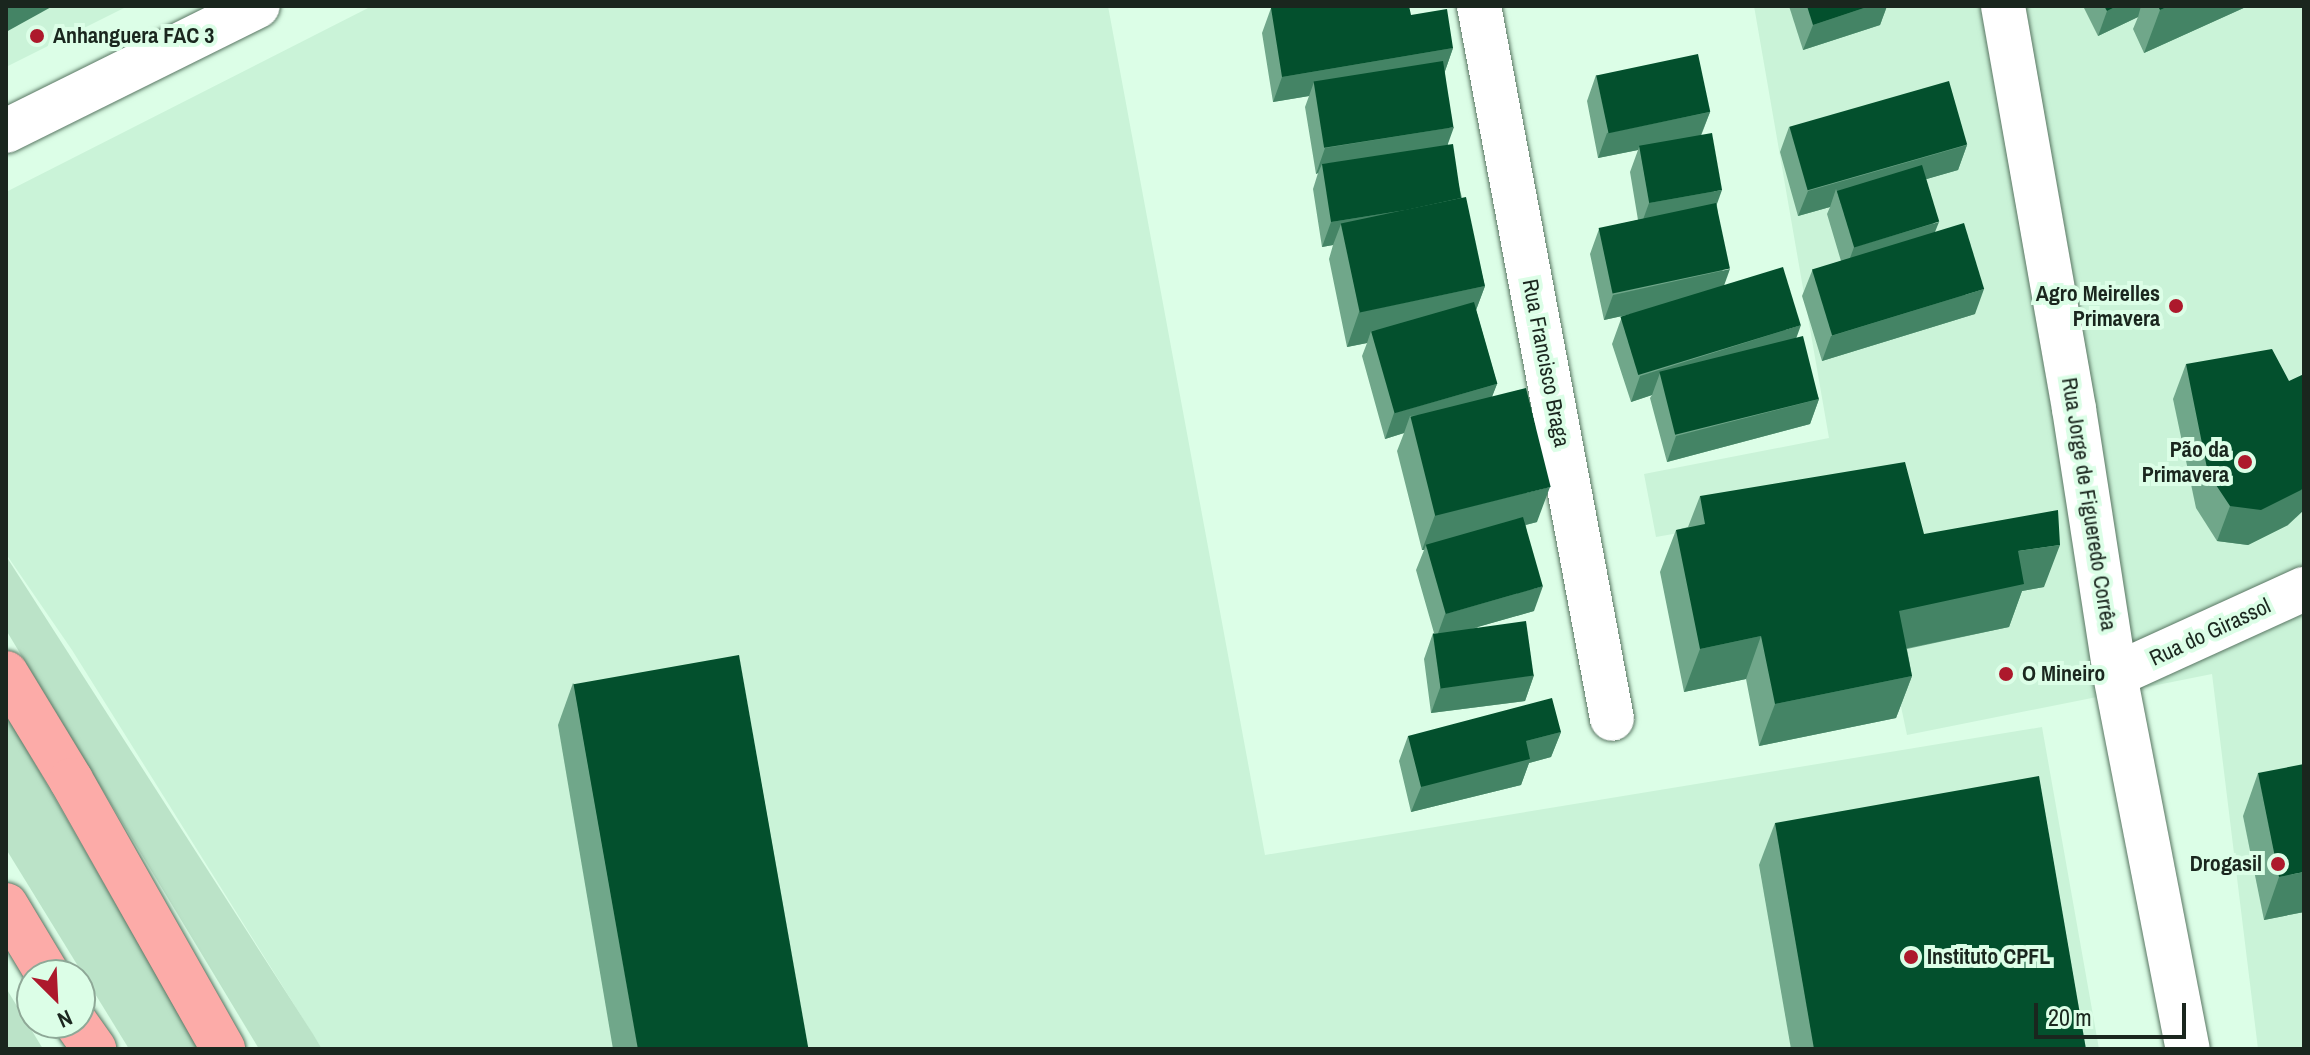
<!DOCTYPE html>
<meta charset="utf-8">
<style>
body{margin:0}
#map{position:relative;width:2310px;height:1055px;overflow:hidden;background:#dcfee7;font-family:"Archivo Narrow",sans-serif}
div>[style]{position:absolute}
.built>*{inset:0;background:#caf3d8}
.green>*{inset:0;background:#bbe3c8}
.roads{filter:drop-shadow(0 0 2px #597663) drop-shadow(0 0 2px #597663)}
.street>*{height:44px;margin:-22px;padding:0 22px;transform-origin:22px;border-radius:22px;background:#fff}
.secondary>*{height:44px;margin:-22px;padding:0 22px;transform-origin:22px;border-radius:22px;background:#fff}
.highway>*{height:44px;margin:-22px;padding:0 22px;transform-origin:22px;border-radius:22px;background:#fcaba8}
.wall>*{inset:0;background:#70a78a}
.shaded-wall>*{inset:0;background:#448465}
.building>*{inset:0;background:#03502d;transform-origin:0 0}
.dots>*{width:22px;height:22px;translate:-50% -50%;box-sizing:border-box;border:4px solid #dcfee7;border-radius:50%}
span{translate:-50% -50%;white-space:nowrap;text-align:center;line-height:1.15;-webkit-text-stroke:8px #dcfee7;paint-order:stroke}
.poi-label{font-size:22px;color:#1a261e;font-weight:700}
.left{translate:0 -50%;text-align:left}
.right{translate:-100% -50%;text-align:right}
.street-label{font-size:22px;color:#1a261e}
.frame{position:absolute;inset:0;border:8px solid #1a261e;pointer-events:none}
.north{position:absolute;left:16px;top:959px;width:80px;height:80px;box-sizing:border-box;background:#dcfee7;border:2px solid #8ea897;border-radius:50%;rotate:156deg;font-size:22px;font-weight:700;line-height:32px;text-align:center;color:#1a261e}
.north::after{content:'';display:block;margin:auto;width:28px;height:36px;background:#ad192c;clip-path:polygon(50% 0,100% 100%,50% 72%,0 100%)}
.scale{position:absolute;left:2034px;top:1003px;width:152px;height:36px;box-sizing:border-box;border:4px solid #1a261e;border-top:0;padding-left:10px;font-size:24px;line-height:28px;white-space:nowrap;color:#1a261e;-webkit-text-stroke:6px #dcfee7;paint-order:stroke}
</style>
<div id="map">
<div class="built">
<i style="clip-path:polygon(6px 6px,128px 6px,6px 67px)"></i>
<i style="clip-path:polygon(372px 6px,1108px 6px,1265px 855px,2042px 727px,2099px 1049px,322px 1049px,72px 650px,6px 554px,6px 192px)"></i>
<i style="clip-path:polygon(1754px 6px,2304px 6px,2304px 1049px,2258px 1049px,2212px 674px,1907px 735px,1858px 501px,1656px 537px,1644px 474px,1829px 438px)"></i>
</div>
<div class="green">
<i style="clip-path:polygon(6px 556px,313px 1034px,322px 1049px,259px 1049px,6px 630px)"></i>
<i style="clip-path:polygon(6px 715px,19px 736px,199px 1049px,129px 1049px,6px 849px)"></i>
<i style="clip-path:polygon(6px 988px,43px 1049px,6px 1049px)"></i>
</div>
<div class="roads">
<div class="street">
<i style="left:1479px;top:6px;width:725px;rotate:79.43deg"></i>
<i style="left:6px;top:131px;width:281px;rotate:-26.4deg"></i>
</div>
<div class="secondary">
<i style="left:2003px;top:6px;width:409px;rotate:80deg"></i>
<i style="left:2074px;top:409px;width:269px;rotate:81.2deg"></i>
<i style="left:2115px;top:675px;width:381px;rotate:79deg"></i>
<i style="left:2115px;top:675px;width:208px;rotate:-24.5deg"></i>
</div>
<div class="highway">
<i style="left:6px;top:673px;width:125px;rotate:58.7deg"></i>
<i style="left:71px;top:780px;width:309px;rotate:60.5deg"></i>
<i style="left:6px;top:905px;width:82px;rotate:59deg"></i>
<i style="left:76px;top:1023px;width:32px;rotate:55deg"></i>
</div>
</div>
<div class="wall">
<i style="clip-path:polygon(1789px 6px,1887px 6px,1880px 25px,1803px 50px)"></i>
<i style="clip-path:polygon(2083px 6px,2248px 6px,2144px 53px,2133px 29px,2138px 17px,2098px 36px)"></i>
<i style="clip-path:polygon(1271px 8px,1411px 15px,1453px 48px,1445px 71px,1448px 144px,1485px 286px,1476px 310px,1497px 384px,1492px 396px,1537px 522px,1526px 525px,1534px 611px,1477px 627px,1534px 675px,1525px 701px,1431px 713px,1424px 659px,1433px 633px,1434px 633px,1416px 570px,1424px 550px,1422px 550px,1397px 451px,1404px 433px,1385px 439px,1362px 356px,1367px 343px,1347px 347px,1329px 259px,1333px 245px,1322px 247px,1313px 189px,1318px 173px,1316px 174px,1305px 107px,1309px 96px,1273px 102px,1262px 33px)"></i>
<i style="clip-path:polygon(1596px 75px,1710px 112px,1701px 136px,1717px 205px,1724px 286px,1796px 338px,1819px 399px,1810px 424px,1667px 462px,1650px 398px,1652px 395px,1631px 402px,1612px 344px,1621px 319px,1645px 311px,1604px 320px,1590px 254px,1599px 229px,1638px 220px,1630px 172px,1638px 150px,1598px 158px,1587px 101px)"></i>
<i style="clip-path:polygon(1789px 127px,1967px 145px,1958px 170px,1926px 179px,1935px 232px,1975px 314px,1822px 361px,1802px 296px,1812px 271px,1841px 261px,1827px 214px,1830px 207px,1798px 216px,1780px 152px)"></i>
<i style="clip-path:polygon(2186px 364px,2288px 525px,2248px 545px,2217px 541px,2196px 508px,2173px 399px)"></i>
<i style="clip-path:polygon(1700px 496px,1924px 534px,2044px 587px,2022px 591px,2009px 627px,1907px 649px,1912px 676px,1896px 718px,1759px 746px,1746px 679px,1684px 692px,1660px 572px,1676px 530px,1688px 527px)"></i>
<i style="clip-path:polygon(573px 683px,806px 1049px,613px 1049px,558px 725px)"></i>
<i style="clip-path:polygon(1561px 732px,1551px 757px,1529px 763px,1521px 785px,1411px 812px,1399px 761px,1408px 736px)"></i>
<i style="clip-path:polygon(2258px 773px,2304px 912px,2264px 920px,2243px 816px)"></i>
<i style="clip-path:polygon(1775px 823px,2086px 1049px,1791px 1049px,1759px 865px)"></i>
</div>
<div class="shaded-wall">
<i style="clip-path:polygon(6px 6px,53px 6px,6px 32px)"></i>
<i style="clip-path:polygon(1870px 6px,1887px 6px,1880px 25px,1803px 50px,1813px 25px)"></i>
<i style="clip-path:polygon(2117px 6px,2141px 6px,2138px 17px,2098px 36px,2107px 11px)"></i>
<i style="clip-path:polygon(2169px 6px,2248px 6px,2144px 53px,2160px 10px)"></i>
<i style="clip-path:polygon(1453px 48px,1444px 74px,1314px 82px,1309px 96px,1273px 102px,1282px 77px)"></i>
<i style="clip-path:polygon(1710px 112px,1700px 137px,1639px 147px,1638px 150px,1598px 158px,1607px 133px)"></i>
<i style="clip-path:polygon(1454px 127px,1445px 152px,1322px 164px,1318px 173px,1316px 174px,1325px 148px)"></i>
<i style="clip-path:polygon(1967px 145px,1958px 170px,1841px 204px,1836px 189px,1830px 207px,1798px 216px,1808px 191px)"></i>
<i style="clip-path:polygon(1722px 190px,1713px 215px,1640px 228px,1649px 203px)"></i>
<i style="clip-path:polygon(1462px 201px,1341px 224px,1333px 245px,1322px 247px,1331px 222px)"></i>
<i style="clip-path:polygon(1939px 222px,1929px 247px,1845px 272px,1854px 247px)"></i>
<i style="clip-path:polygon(1730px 269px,1721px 294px,1604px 320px,1613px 295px)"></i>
<i style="clip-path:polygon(1485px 286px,1472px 321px,1371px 331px,1367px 343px,1347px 347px,1359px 312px)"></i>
<i style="clip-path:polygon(1984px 289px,1975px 314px,1822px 361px,1831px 336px)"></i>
<i style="clip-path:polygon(1801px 325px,1792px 350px,1660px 373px,1652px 395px,1631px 402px,1640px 376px)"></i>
<i style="clip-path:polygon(1497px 384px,1487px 410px,1410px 416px,1404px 433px,1385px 439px,1394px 413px)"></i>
<i style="clip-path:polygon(1819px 399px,1810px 424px,1667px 462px,1676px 436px)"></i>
<i style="clip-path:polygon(1550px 487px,1537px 522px,1427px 549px,1426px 545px,1424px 550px,1422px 550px,1435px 515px)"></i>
<i style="clip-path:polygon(2304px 487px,2304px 510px,2288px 525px,2248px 545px,2217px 541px,2230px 506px)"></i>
<i style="clip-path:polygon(2060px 545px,2044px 587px,2022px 591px,2009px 627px,1884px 653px,1899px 611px,2018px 551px)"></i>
<i style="clip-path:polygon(1543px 586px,1534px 611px,1436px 639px,1445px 614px)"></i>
<i style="clip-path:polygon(1761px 636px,1746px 679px,1684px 692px,1700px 649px)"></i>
<i style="clip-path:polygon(1534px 675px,1525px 701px,1431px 713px,1440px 688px)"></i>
<i style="clip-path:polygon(1912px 676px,1896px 718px,1759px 746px,1775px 704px)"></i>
<i style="clip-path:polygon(1561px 732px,1551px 757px,1529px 763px,1521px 785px,1411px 812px,1421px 787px,1526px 741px)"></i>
<i style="clip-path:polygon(2304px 872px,2304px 912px,2264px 920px,2279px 877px)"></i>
</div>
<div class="building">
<i style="clip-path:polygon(1281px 6px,1409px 6px,1411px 15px,1447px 9px,1453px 48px,1282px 77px,1271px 8px)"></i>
<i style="clip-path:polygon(1807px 6px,1870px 6px,1813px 25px)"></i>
<i style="clip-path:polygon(2104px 6px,2117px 6px,2107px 11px)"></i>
<i style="clip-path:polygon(2158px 6px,2169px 6px,2160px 10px)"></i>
<i style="left:1698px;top:54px;width:59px;height:104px;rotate:78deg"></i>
<i style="left:1443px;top:61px;width:67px;height:131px;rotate:81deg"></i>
<i style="left:1949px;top:81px;width:66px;height:166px;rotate:74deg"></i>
<i style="left:1712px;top:133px;width:58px;height:74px;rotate:80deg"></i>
<i style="clip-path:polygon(1453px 144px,1461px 198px,1406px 210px,1331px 222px,1322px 164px)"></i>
<i style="left:1922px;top:165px;width:59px;height:89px;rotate:73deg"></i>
<i style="left:1466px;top:197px;width:91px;height:128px;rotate:78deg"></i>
<i style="left:1716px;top:203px;width:67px;height:120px;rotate:78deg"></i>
<i style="left:1964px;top:223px;width:69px;height:159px;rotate:73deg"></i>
<i style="left:1783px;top:267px;width:61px;height:170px;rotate:73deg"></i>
<i style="left:1474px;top:302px;width:85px;height:107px;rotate:74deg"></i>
<i style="left:1803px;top:336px;width:65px;height:148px;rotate:76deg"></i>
<i style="clip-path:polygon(2272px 349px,2289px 381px,2304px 374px,2304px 487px,2301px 490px,2261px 510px,2230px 506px,2208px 473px,2186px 364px)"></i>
<i style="left:1526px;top:388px;width:102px;height:119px;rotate:76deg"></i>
<i style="clip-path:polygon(1905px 462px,1924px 534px,2058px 510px,2060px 545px,2018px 551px,2024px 584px,1899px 611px,1912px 676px,1775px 704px,1761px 636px,1700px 649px,1676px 530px,1705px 524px,1700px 496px)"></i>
<i style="left:1523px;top:517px;width:72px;height:101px;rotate:74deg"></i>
<i style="left:1526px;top:621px;width:55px;height:94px;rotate:82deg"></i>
<i style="left:739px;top:655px;width:400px;height:168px;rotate:80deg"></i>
<i style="clip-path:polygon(1552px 698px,1561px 732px,1526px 741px,1530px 759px,1421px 787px,1408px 736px)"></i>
<i style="clip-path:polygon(2304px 764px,2304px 872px,2279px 877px,2258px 773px)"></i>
<i style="clip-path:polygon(2039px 776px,2086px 1049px,1814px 1049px,1775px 823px)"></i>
</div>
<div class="dots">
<i style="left:37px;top:36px;background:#ad192c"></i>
<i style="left:2176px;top:306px;background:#ad192c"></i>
<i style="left:2245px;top:462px;background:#ad192c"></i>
<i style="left:2006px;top:674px;background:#ad192c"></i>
<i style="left:2278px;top:864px;background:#ad192c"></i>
<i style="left:1911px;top:957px;background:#ad192c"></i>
</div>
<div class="poi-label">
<span class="left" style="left:53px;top:36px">Anhanguera FAC 3</span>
<span class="right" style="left:2160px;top:306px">Agro Meirelles<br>Primavera</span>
<span class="right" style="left:2229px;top:462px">Pão da<br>Primavera</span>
<span class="left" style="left:2022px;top:674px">O Mineiro</span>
<span class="right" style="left:2262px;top:864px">Drogasil</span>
<span class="left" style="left:1927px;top:957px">Instituto CPFL</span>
</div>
<div class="street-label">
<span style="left:1546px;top:363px;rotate:79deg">Rua Francisco Braga</span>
<span style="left:2089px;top:504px;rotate:81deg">Rua Jorge de Figueredo Corrêa</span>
<span style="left:2210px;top:632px;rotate:-25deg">Rua do Girassol</span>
</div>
<div class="frame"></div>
<div class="north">N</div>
<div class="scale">20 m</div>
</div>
